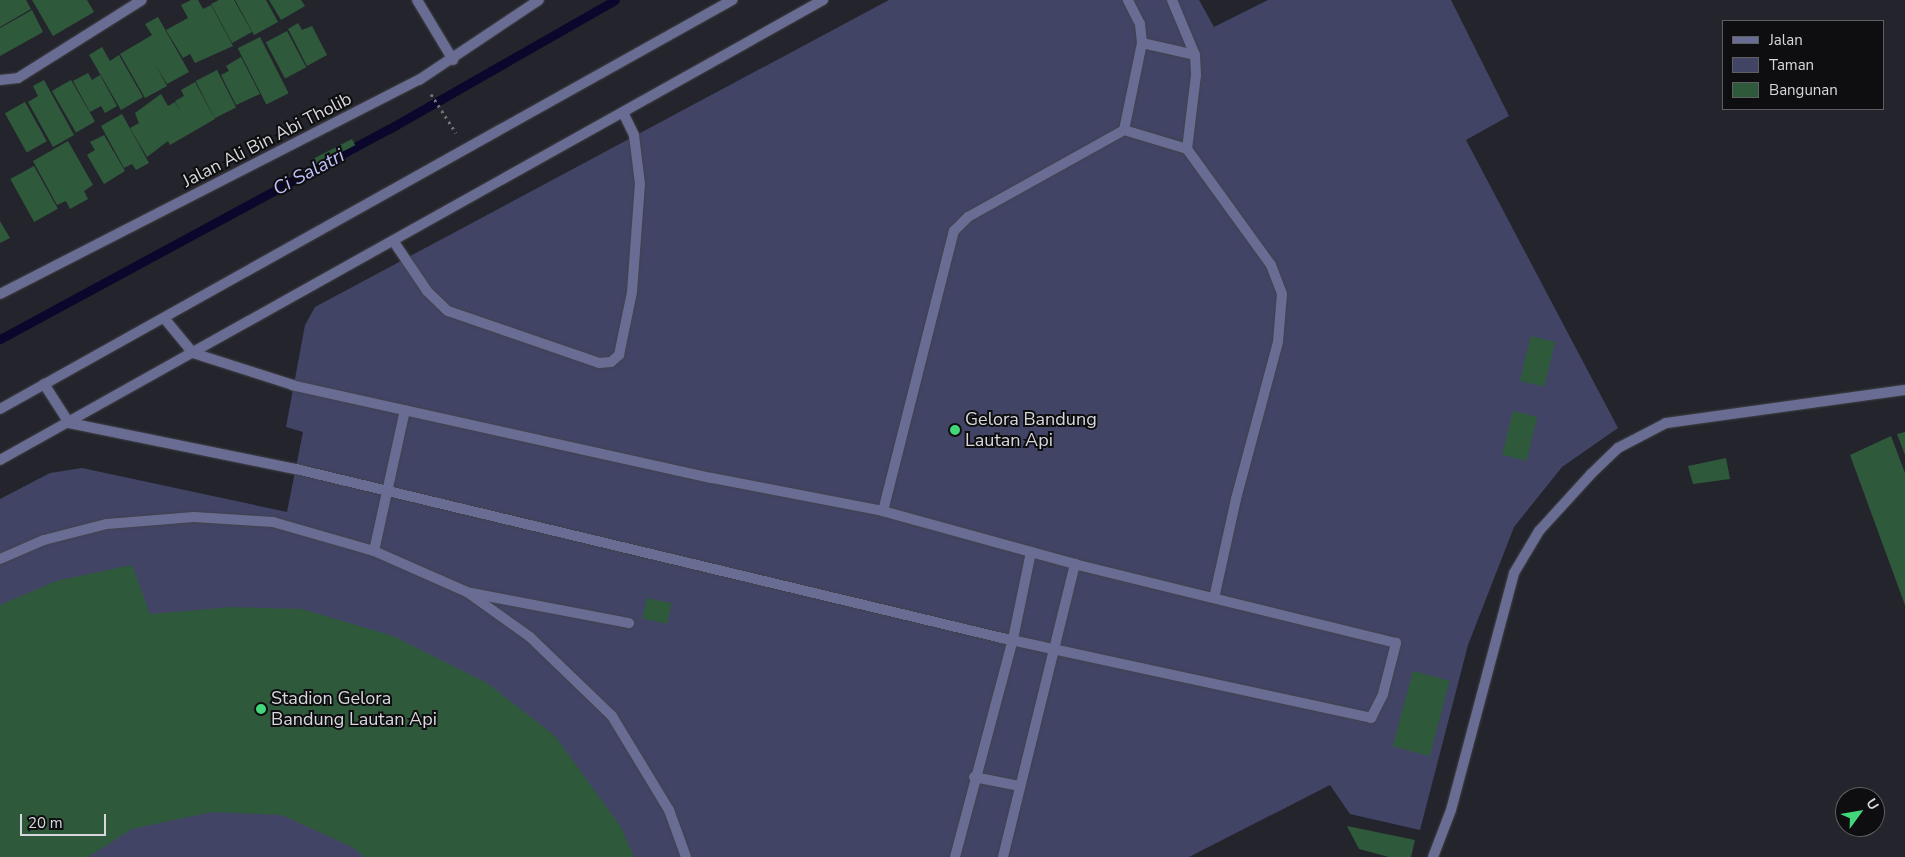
<!DOCTYPE html>
<style>
body{margin:0}
#map{position:relative;width:1905px;height:857px;overflow:hidden;background:#24252c;font-family:"Nunito Sans",sans-serif}
div>[style]{position:absolute}
.green>*{inset:0;background:#424466}
.stream>*{height:9px;margin:-4.5px;padding:0 4.5px;transform-origin:4.5px;border-radius:4.5px;background:#0b062b}
.building>*{inset:0;background:#2e5a3b;transform-origin:0 0}
.path>*{height:3px;margin-top:-1.5px;transform-origin:0;background:repeating-linear-gradient(90deg,#727379 0 2.5px,transparent 0 6.5px)}
.roads{filter:drop-shadow(0 0 1px #414248) drop-shadow(0 0 1px #414248)}
.service>*{height:10px;margin:-5px;padding:0 5px;transform-origin:5px;border-radius:5px;background:#6a6d93}
.minor>*{height:10px;margin:-5px;padding:0 5px;transform-origin:5px;border-radius:5px;background:#6a6d93}
.tertiary>*{height:10px;margin:-5px;padding:0 5px;transform-origin:5px;border-radius:5px;background:#6a6d93}
.dots>*{width:14px;height:14px;translate:-50% -50%;box-sizing:border-box;border:2px solid #0e0e11;border-radius:50%}
span{translate:-50% -50%;white-space:nowrap;text-align:center;line-height:1.15;-webkit-text-stroke:4px #0e0e11;paint-order:stroke}
.street-label{font-size:18px;color:#d7d8dc}
.poi-label{font-size:18px;color:#d7d8dc}
.left{translate:0 -50%;text-align:left}
.water-label{font-size:19px;color:#bec2fd;font-style:italic}
.legend{position:absolute;left:1722px;top:20px;width:162px;height:90px;box-sizing:border-box;background:#0e0e11;border:1px solid #5e5f62;margin:0;padding:6px 9px;list-style:none;font-size:15px;color:#d7d8dc}
.legend li{display:flex;align-items:center;gap:10px;height:25px}
.legend b{width:25px;border:1px solid #5e5f62}
.north{position:absolute;left:1835px;top:787px;width:50px;height:50px;box-sizing:border-box;background:#0e0e11;border:1px solid #5e5f62;border-radius:50%;rotate:58deg;font-size:14px;font-weight:700;line-height:20px;text-align:center;color:#d7d8dc}
.north::after{content:'';display:block;margin:auto;width:18px;height:22px;background:#43d77b;clip-path:polygon(50% 0,100% 100%,50% 72%,0 100%)}
.scale{position:absolute;left:20px;top:814px;width:86px;height:22px;box-sizing:border-box;border:2px solid #d7d8dc;border-top:0;padding-left:6px;font-size:15px;line-height:18px;white-space:nowrap;color:#d7d8dc;-webkit-text-stroke:4px #0e0e11;paint-order:stroke}
</style>
<div id="map">
<div class="green">
<i style="clip-path:polygon(889px 0,1199px 0,1214px 27px,1268px 0,1451px 0,1509px 116px,1466px 140px,1618px 428px,1562px 467px,1514px 527px,1468px 645px,1420px 830px,1350px 814px,1330px 785px,1189px 857px,0 857px,0 499px,50px 473px,82px 468px,287px 512px,303px 432px,286px 427px,305px 325px,315px 307px)"></i>
</div>
<div class="stream">
<i style="left:0;top:339px;width:442px;rotate:-28.4deg"></i>
<i style="left:389px;top:129px;width:260px;rotate:-29.7deg"></i>
</div>
<div class="building">
<i style="clip-path:polygon(0 0,26px 0,31px 9px,0 27px)"></i>
<i style="clip-path:polygon(32px 0,87px 0,94px 12px,53px 36px)"></i>
<i style="clip-path:polygon(191px 0,198px 0,203px 9px,211px 5px,233px 46px,195px 63px,190px 54px,183px 58px,166px 30px,188px 18px,181px 5px)"></i>
<i style="clip-path:polygon(219px 0,234px 0,252px 32px,232px 43px,211px 4px)"></i>
<i style="clip-path:polygon(235px 0,266px 0,278px 22px,254px 35px)"></i>
<i style="clip-path:polygon(269px 0,301px 0,305px 6px,281px 20px)"></i>
<i style="clip-path:polygon(32px 10px,43px 32px,0 56px,0 28px)"></i>
<i style="clip-path:polygon(158px 17px,189px 72px,167px 84px,156px 66px,167px 86px,145px 98px,120px 54px,152px 35px,145px 24px)"></i>
<i style="clip-path:polygon(298px 23px,302px 30px,312px 26px,327px 55px,307px 66px,288px 29px)"></i>
<i style="left:287px;top:31px;width:41px;height:24px;rotate:62deg"></i>
<i style="left:260px;top:37px;width:63px;height:25px;rotate:63deg"></i>
<i style="clip-path:polygon(102px 47px,110px 61px,119px 55px,143px 97px,121px 110px,89px 55px)"></i>
<i style="clip-path:polygon(241px 57px,260px 94px,236px 105px,221px 75px,229px 71px,226px 66px)"></i>
<i style="left:217px;top:70px;width:42px;height:24px;rotate:63deg"></i>
<i style="clip-path:polygon(88px 73px,92px 80px,100px 75px,117px 106px,105px 113px,101px 106px,90px 112px,73px 81px)"></i>
<i style="clip-path:polygon(44px 80px,74px 135px,53px 147px,28px 102px,38px 96px,33px 86px)"></i>
<i style="left:71px;top:80px;width:48px;height:22px;rotate:60deg"></i>
<i style="clip-path:polygon(195px 82px,215px 119px,170px 145px,168px 141px,147px 157px,130px 128px,139px 123px,135px 113px,161px 94px,168px 106px,175px 102px,182px 115px,175px 101px,184px 96px,181px 90px)"></i>
<i style="left:25px;top:102px;width:45px;height:23px;rotate:61deg"></i>
<i style="clip-path:polygon(122px 114px,149px 163px,136px 170px,132px 164px,124px 168px,101px 126px)"></i>
<i style="clip-path:polygon(104px 135px,125px 171px,104px 184px,87px 155px,95px 150px,90px 142px)"></i>
<i style="left:352px;top:139px;width:7px;height:44px;rotate:63deg"></i>
<i style="clip-path:polygon(68px 141px,93px 185px,84px 191px,88px 199px,70px 209px,66px 201px,57px 205px,33px 161px)"></i>
<i style="left:34px;top:166px;width:49px;height:27px;rotate:61deg"></i>
<i style="clip-path:polygon(0 221px,10px 238px,0 243px)"></i>
<i style="left:1531px;top:336px;width:25px;height:46px;rotate:14deg"></i>
<i style="left:1513px;top:411px;width:25px;height:45px;rotate:14deg"></i>
<i style="clip-path:polygon(1905px 432px,1905px 455px,1897px 434px)"></i>
<i style="clip-path:polygon(1891px 436px,1905px 473px,1905px 605px,1850px 455px)"></i>
<i style="clip-path:polygon(1726px 458px,1730px 479px,1693px 484px,1688px 466px)"></i>
<i style="clip-path:polygon(132px 565px,150px 614px,232px 607px,302px 609px,393px 636px,487px 683px,555px 736px,621px 827px,634px 857px,364px 857px,354px 848px,282px 815px,212px 812px,132px 829px,88px 857px,0 857px,0 605px,56px 581px)"></i>
<i style="left:647px;top:598px;width:25px;height:21px;rotate:12deg"></i>
<i style="left:1413px;top:671px;width:38px;height:78px;rotate:15deg"></i>
<i style="clip-path:polygon(1347px 826px,1415px 840px,1411px 857px,1389px 857px,1359px 849px)"></i>
</div>
<div class="path">
<i style="left:431px;top:94px;width:46px;rotate:57.3deg"></i>
</div>
<div class="roads">
<div class="service">
<i style="left:1172px;top:0;width:60px;rotate:67.3deg"></i>
<i style="left:1195px;top:55px;width:20px;rotate:87deg"></i>
<i style="left:1196px;top:75px;width:75px;rotate:96.9deg"></i>
<i style="left:1142px;top:43px;width:54px;rotate:12.8deg"></i>
<i style="left:1124px;top:130px;width:89px;rotate:-78.3deg"></i>
<i style="left:1142px;top:43px;width:19px;rotate:-96deg"></i>
<i style="left:1140px;top:24px;width:27px;rotate:-117deg"></i>
<i style="left:394px;top:242px;width:59px;rotate:56deg"></i>
<i style="left:427px;top:291px;width:29px;rotate:44deg"></i>
<i style="left:448px;top:311px;width:160px;rotate:19deg"></i>
<i style="left:599px;top:363px;width:12px;rotate:-5deg"></i>
<i style="left:611px;top:362px;width:11px;rotate:-41deg"></i>
<i style="left:619px;top:355px;width:64px;rotate:-78.3deg"></i>
<i style="left:632px;top:292px;width:108px;rotate:-85.8deg"></i>
<i style="left:640px;top:184px;width:49px;rotate:-97deg"></i>
<i style="left:634px;top:135px;width:25px;rotate:-116deg"></i>
<i style="left:44px;top:384px;width:46px;rotate:57.3deg"></i>
<i style="left:69px;top:423px;width:232px;rotate:11.5deg"></i>
<i style="left:296px;top:469px;width:726px;rotate:13.46deg"></i>
<i style="left:1002px;top:638px;width:378px;rotate:12.2deg"></i>
<i style="left:1371px;top:718px;width:27px;rotate:-63deg"></i>
<i style="left:1383px;top:694px;width:53px;rotate:-75.7deg"></i>
<i style="left:1396px;top:643px;width:331px;rotate:-166.2deg"></i>
<i style="left:1075px;top:564px;width:199px;rotate:-164.6deg"></i>
<i style="left:883px;top:511px;width:175px;rotate:-169.1deg"></i>
<i style="left:711px;top:478px;width:428px;rotate:-167.5deg"></i>
<i style="left:293px;top:385px;width:105px;rotate:-162.3deg"></i>
<i style="left:193px;top:353px;width:45px;rotate:-129.6deg"></i>
<i style="left:883px;top:511px;width:289px;rotate:-75.8deg"></i>
<i style="left:954px;top:231px;width:20px;rotate:-45deg"></i>
<i style="left:968px;top:217px;width:179px;rotate:-29.1deg"></i>
<i style="left:1124px;top:130px;width:66px;rotate:16.8deg"></i>
<i style="left:1187px;top:149px;width:143px;rotate:54.1deg"></i>
<i style="left:1271px;top:265px;width:31px;rotate:69deg"></i>
<i style="left:1282px;top:294px;width:48px;rotate:94.8deg"></i>
<i style="left:1278px;top:342px;width:163px;rotate:105deg"></i>
<i style="left:1236px;top:499px;width:101px;rotate:102.5deg"></i>
<i style="left:374px;top:551px;width:144px;rotate:-77.6deg"></i>
<i style="left:0;top:559px;width:48px;rotate:-23.4deg"></i>
<i style="left:44px;top:540px;width:65px;rotate:-14.3deg"></i>
<i style="left:107px;top:524px;width:87px;rotate:-4.6deg"></i>
<i style="left:194px;top:517px;width:79px;rotate:3.6deg"></i>
<i style="left:273px;top:522px;width:105px;rotate:16deg"></i>
<i style="left:374px;top:551px;width:102px;rotate:23.8deg"></i>
<i style="left:467px;top:592px;width:77px;rotate:35.5deg"></i>
<i style="left:530px;top:637px;width:114px;rotate:43.9deg"></i>
<i style="left:612px;top:716px;width:110px;rotate:58.8deg"></i>
<i style="left:669px;top:810px;width:50px;rotate:70.1deg"></i>
<i style="left:471px;top:593px;width:161px;rotate:10.8deg"></i>
<i style="left:974px;top:777px;width:47px;rotate:11.1deg"></i>
<i style="left:955px;top:857px;width:226px;rotate:-75.1deg"></i>
<i style="left:1013px;top:639px;width:89px;rotate:-78.3deg"></i>
<i style="left:1003px;top:857px;width:302px;rotate:-76.2deg"></i>
</div>
<div class="minor">
<i style="left:417px;top:0;width:70px;rotate:59deg"></i>
<i style="left:0;top:80px;width:18px;rotate:-6deg"></i>
<i style="left:18px;top:78px;width:146px;rotate:-32.2deg"></i>
<i style="left:0;top:294px;width:470px;rotate:-27.1deg"></i>
<i style="left:419px;top:80px;width:144px;rotate:-33.7deg"></i>
</div>
<div class="tertiary">
<i style="left:0;top:409px;width:839px;rotate:-29.19deg"></i>
<i style="left:0;top:460px;width:943px;rotate:-29.2deg"></i>
<i style="left:1433px;top:857px;width:50px;rotate:-69deg"></i>
<i style="left:1451px;top:810px;width:245px;rotate:-75.1deg"></i>
<i style="left:1514px;top:573px;width:49px;rotate:-59.2deg"></i>
<i style="left:1539px;top:531px;width:77px;rotate:-47.6deg"></i>
<i style="left:1591px;top:474px;width:37px;rotate:-44deg"></i>
<i style="left:1618px;top:448px;width:54px;rotate:-27.5deg"></i>
<i style="left:1666px;top:423px;width:241px;rotate:-7.9deg"></i>
</div>
</div>
<div class="dots">
<i style="left:955px;top:430px;background:#43d77b"></i>
<i style="left:261px;top:709px;background:#43d77b"></i>
</div>
<div class="street-label">
<span style="left:267px;top:140px;rotate:-27deg">Jalan Ali Bin Abi Tholib</span>
</div>
<div class="poi-label">
<span class="left" style="left:965px;top:430px">Gelora Bandung<br>Lautan Api</span>
<span class="left" style="left:271px;top:709px">Stadion Gelora<br>Bandung Lautan Api</span>
</div>
<div class="water-label">
<span style="left:309px;top:173px;rotate:-28deg">Ci Salatri</span>
</div>
<ul class="legend">
<li><b style="height:6px;background:#6a6d93"></b>Jalan</li>
<li><b style="height:14px;background:#424466"></b>Taman</li>
<li><b style="height:14px;background:#2e5a3b"></b>Bangunan</li>
</ul>
<div class="north">U</div>
<div class="scale">20 m</div>
</div>
